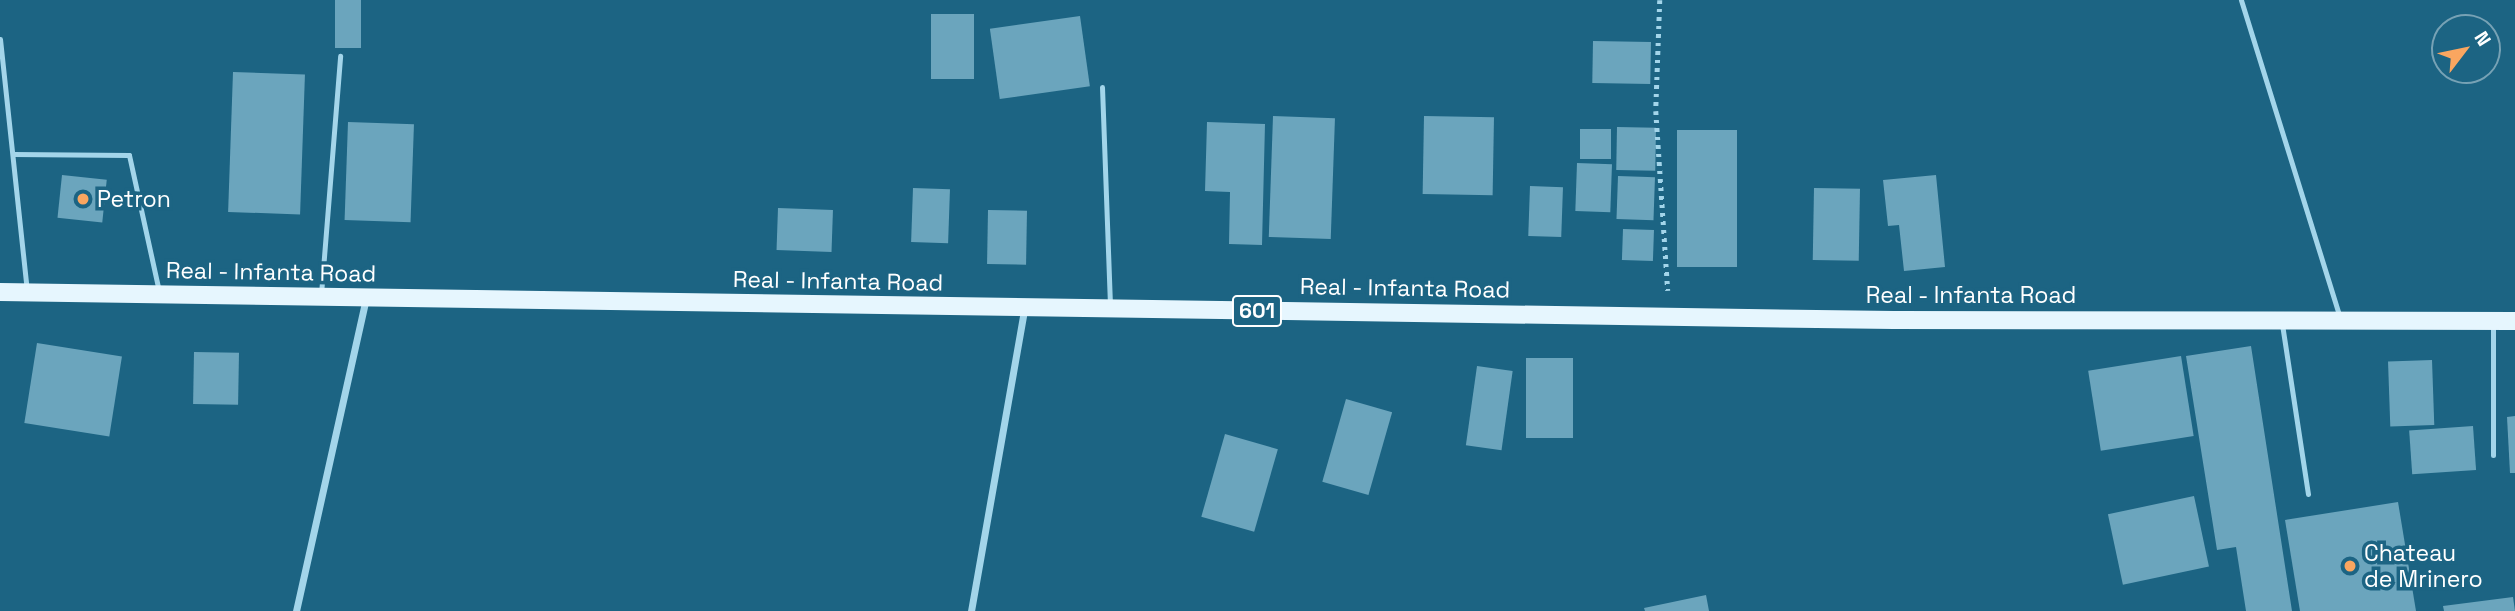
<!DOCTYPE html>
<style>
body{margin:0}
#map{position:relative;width:2515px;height:611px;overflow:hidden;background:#1c6483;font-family:"Space Grotesk",sans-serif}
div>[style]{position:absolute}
.building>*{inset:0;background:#6ba5bd;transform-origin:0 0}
.path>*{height:4.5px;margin-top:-2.25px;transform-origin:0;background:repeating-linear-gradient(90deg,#a3d5ea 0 3.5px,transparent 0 8.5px)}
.service>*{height:5px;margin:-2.5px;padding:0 2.5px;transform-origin:2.5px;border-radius:2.5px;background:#a3d5ea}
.minor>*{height:7px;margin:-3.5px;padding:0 3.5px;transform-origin:3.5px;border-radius:3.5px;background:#a3d5ea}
.primary>*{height:18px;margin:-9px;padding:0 9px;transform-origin:9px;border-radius:9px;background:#e6f6fe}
.dots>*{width:19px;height:19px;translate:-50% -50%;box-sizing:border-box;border:4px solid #1c6483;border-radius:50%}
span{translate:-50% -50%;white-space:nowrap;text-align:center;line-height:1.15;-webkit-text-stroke:7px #1c6483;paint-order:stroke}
.shield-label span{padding:2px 5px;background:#1c6483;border:2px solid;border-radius:5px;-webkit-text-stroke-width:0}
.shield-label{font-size:21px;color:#fff;font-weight:700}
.poi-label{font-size:23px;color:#fff}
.left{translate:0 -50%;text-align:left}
.street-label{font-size:23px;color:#fff}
.north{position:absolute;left:2431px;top:14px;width:70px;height:70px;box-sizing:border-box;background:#1c6483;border:2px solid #77a2b5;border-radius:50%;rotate:58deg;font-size:19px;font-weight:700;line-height:28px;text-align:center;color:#fff}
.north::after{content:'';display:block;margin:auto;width:24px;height:32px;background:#faa660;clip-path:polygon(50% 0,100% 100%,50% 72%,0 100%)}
</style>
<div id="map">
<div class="building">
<i style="left:335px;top:0;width:26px;height:48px"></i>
<i style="left:931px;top:14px;width:43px;height:65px"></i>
<i style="left:1080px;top:16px;width:71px;height:91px;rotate:82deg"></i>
<i style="left:1593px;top:41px;width:58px;height:42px;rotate:1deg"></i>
<i style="left:233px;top:72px;width:72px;height:140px;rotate:2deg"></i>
<i style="left:1273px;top:116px;width:62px;height:121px;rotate:2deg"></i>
<i style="left:1424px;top:116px;width:70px;height:78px;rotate:1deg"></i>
<i style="left:348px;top:122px;width:66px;height:98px;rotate:2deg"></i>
<i style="clip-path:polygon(1207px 122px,1265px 124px,1262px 245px,1229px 244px,1230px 192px,1205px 191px)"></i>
<i style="left:1617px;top:127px;width:39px;height:43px;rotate:1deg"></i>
<i style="left:1580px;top:129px;width:31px;height:30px"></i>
<i style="left:1677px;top:130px;width:60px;height:137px"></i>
<i style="left:1577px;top:163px;width:35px;height:48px;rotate:2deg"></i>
<i style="left:62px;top:175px;width:45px;height:43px;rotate:6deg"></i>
<i style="clip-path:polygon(1936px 175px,1945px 267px,1904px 271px,1899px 225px,1888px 226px,1883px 180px)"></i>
<i style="left:1618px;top:176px;width:37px;height:43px;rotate:2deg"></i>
<i style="left:1530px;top:186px;width:33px;height:50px;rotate:2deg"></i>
<i style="left:913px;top:188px;width:37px;height:54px;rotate:2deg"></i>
<i style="left:1814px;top:188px;width:46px;height:72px;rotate:1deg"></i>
<i style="left:778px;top:208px;width:55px;height:42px;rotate:2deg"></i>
<i style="left:988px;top:210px;width:39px;height:54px;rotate:1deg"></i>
<i style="left:1623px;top:229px;width:31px;height:31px;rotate:2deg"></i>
<i style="left:37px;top:343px;width:86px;height:81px;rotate:9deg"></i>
<i style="clip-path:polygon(2251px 346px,2292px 611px,2246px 611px,2236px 547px,2217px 550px,2186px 356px)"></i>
<i style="left:194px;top:352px;width:45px;height:52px;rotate:1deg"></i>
<i style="left:2181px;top:356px;width:81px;height:94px;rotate:81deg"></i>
<i style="left:1526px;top:358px;width:47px;height:80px"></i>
<i style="left:2432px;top:360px;width:65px;height:44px;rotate:88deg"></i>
<i style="left:1477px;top:366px;width:36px;height:80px;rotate:8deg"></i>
<i style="left:1346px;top:399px;width:48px;height:86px;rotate:16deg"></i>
<i style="clip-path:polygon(2515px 416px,2515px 473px,2510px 473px,2507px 417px)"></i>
<i style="left:2473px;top:426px;width:44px;height:64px;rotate:86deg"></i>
<i style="left:1225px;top:434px;width:55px;height:86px;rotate:16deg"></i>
<i style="left:2194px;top:496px;width:72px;height:88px;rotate:78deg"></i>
<i style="clip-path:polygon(2398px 502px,2416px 611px,2300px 611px,2285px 520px)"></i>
<i style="clip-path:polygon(1706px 595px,1709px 611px,1645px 611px,1644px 608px)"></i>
<i style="clip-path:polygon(2513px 597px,2515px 611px,2444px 611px,2443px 606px)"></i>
</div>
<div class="path">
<i style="left:1660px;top:0;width:111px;rotate:92.1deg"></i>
<i style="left:1656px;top:111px;width:180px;rotate:86.2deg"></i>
</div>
<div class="service">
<i style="left:2241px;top:0;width:333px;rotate:72.7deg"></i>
<i style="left:0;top:39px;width:252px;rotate:83.9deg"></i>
<i style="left:1102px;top:87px;width:217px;rotate:87.9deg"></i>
<i style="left:13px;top:154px;width:116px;rotate:0.5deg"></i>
<i style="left:129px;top:155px;width:140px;rotate:77.6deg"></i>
<i style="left:321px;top:294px;width:239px;rotate:-85.4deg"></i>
<i style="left:2282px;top:324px;width:172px;rotate:81.3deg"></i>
<i style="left:2493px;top:324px;width:131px;rotate:90deg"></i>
</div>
<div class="minor">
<i style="left:296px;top:611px;width:320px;rotate:-77.4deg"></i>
<i style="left:971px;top:611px;width:307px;rotate:-80deg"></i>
</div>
<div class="primary">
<i style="left:0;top:292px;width:1894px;rotate:0.85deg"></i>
<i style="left:1894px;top:320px;width:621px;rotate:0.09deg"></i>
</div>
<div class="dots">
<i style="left:83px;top:199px;background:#faa660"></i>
<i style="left:2350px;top:566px;background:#faa660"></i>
</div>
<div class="shield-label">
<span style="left:1257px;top:311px">601</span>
</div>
<div class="poi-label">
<span class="left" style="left:97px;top:199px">Petron</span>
<span class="left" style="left:2364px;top:566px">Chateau<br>de Mrinero</span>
</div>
<div class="street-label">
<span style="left:271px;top:272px;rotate:1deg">Real - Infanta Road</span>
<span style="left:838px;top:281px;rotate:1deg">Real - Infanta Road</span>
<span style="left:1405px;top:288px;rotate:1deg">Real - Infanta Road</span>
<span style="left:1971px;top:295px">Real - Infanta Road</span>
</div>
<div class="north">N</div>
</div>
